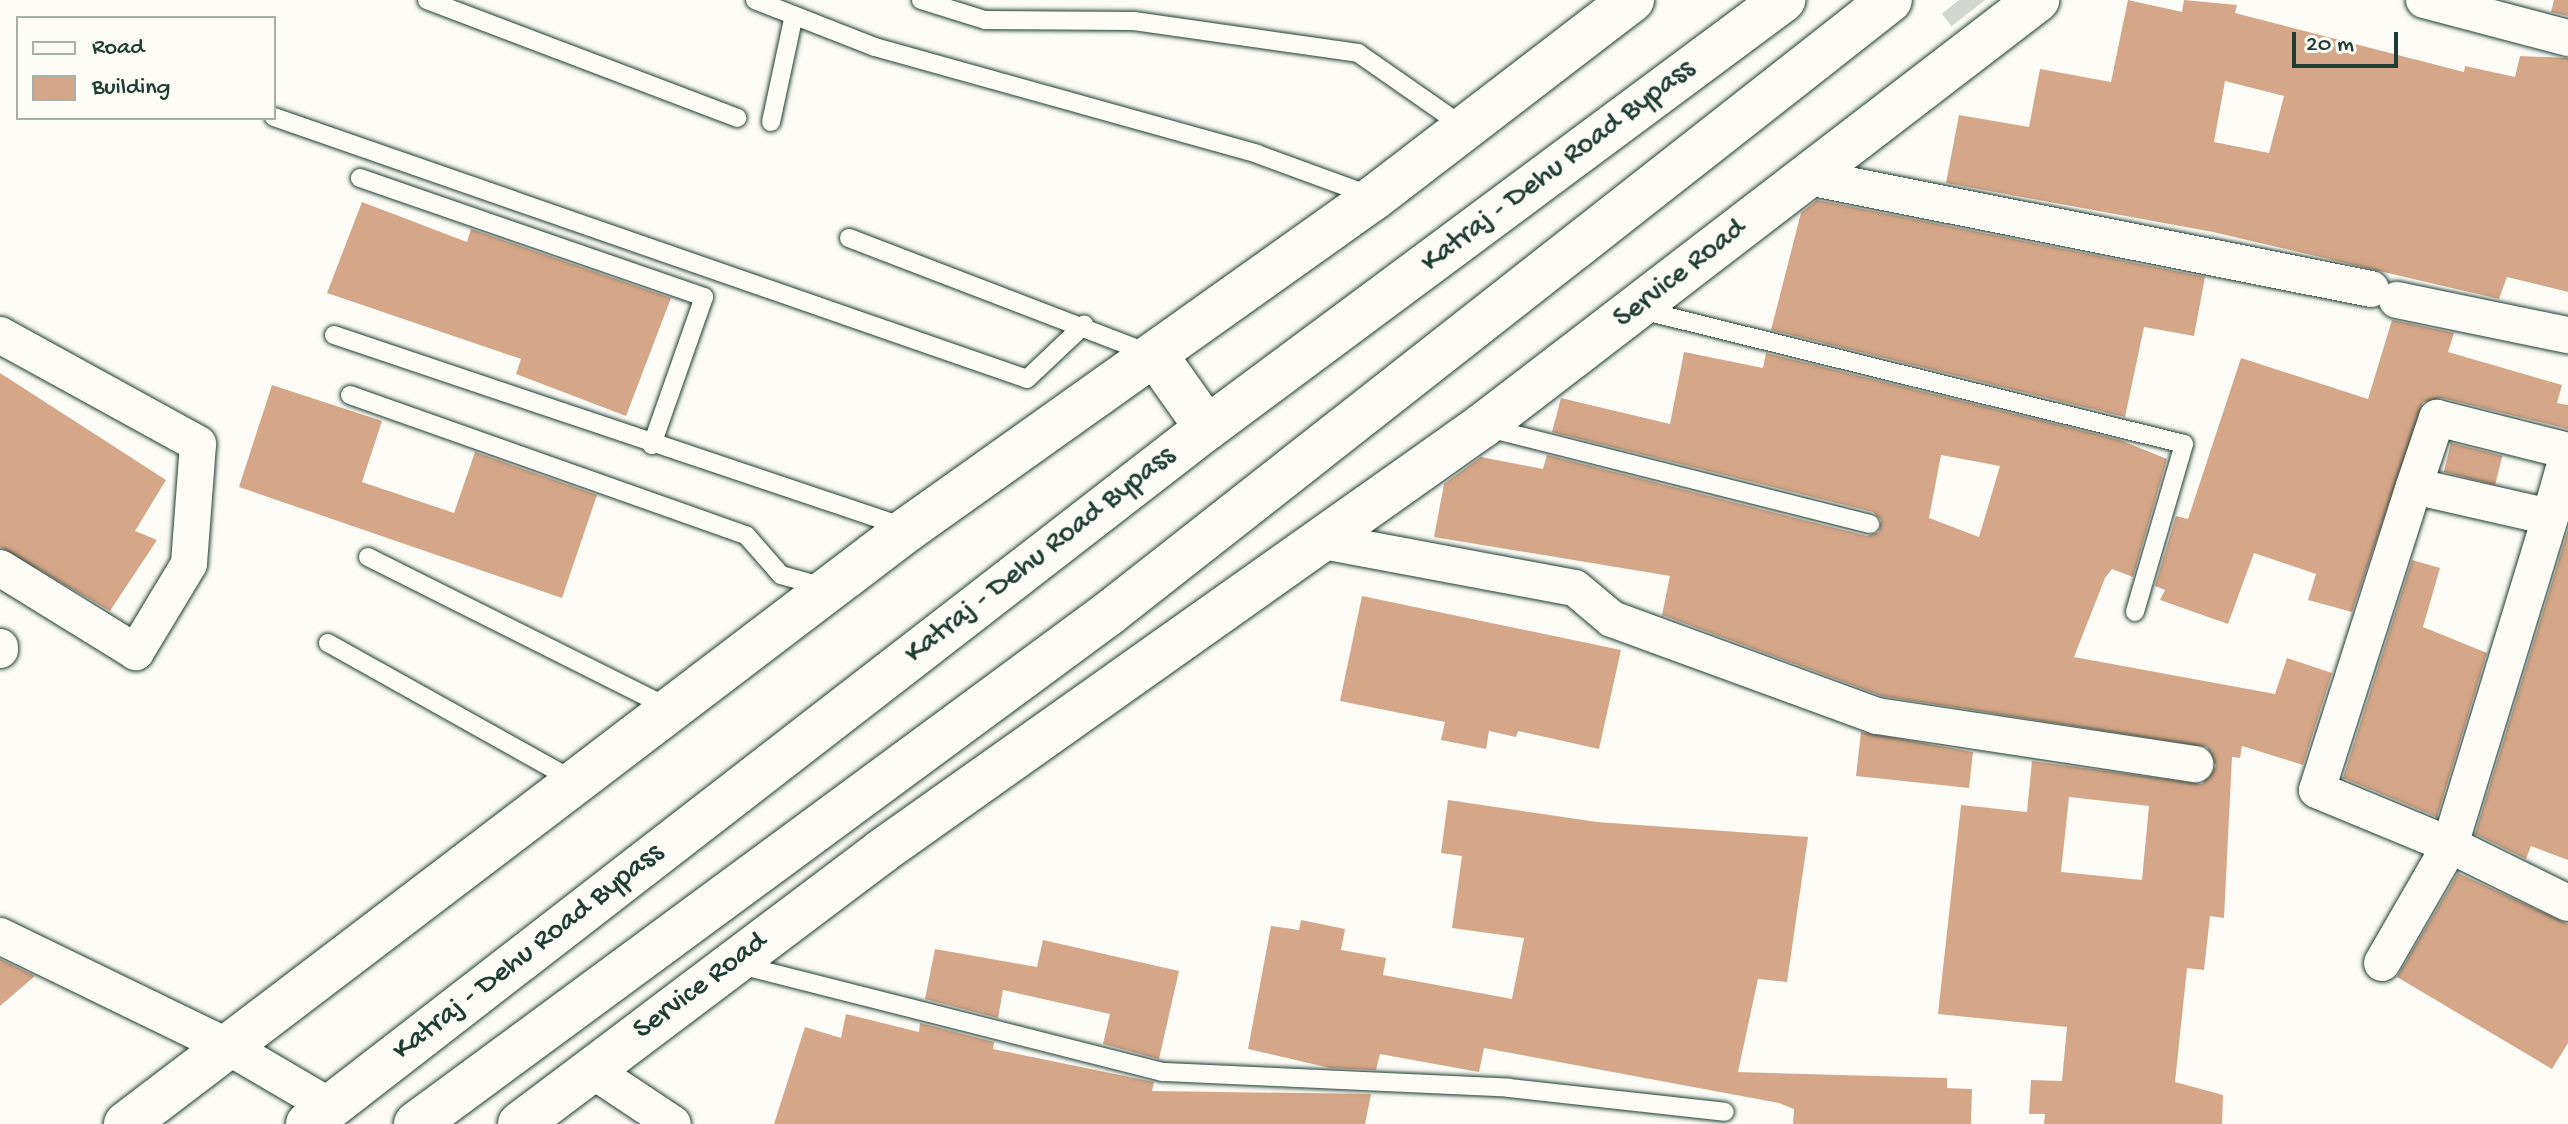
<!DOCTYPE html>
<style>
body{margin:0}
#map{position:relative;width:2568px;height:1124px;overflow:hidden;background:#fdfcf7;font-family:"Gochi Hand",sans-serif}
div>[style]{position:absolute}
.building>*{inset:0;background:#d5a688;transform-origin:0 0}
.secondary-tunnel>*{height:44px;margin-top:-22px;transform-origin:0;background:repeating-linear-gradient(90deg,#d1d6d0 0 44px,transparent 0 66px)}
.roads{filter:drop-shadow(0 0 2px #1f3d34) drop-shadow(0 0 2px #1f3d34)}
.lane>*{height:18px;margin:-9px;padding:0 9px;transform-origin:9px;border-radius:9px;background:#fdfcf7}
.street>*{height:36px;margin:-18px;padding:0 18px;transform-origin:18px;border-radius:18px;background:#fdfcf7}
.secondary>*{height:44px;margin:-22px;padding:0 22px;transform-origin:22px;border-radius:22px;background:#fdfcf7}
.highway>*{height:44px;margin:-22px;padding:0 22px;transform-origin:22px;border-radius:22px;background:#fdfcf7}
span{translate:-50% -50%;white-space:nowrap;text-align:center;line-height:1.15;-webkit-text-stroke:6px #fdfcf7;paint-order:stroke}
.street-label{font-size:30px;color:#1f3d34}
.legend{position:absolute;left:16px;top:16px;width:260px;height:104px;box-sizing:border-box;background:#fdfcf7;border:2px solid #a4b0a9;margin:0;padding:10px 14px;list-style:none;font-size:24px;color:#1f3d34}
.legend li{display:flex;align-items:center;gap:16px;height:40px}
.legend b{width:40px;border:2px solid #a4b0a9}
.scale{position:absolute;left:2292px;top:32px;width:106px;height:36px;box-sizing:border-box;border:4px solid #1f3d34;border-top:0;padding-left:10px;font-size:24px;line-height:28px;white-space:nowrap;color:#1f3d34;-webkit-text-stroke:6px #fdfcf7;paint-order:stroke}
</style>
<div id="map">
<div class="building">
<i style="clip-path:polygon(evenodd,2128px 0,2182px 12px,2184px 0,2237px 5px,2235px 13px,2464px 72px,2465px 66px,2515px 77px,2520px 56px,2568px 58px,2568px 292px,2507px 277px,2499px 299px,2213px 232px,1946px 183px,1959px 115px,2029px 127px,2040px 69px,2111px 82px,2128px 0,2225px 81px,2284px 96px,2269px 153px,2214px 142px,2225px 81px)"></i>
<i style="clip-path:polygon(2554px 0,2568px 0,2568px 16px,2551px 12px)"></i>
<i style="clip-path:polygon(1817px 200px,2205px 277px,2194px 336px,2144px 327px,2125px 417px,1771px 330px,1801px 213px)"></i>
<i style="clip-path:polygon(362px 202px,467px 242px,471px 229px,671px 298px,626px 416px,516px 374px,521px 359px,327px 293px)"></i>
<i style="clip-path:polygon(2392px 320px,2454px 333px,2448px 352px,2562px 385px,2557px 403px,2568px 405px,2568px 429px,2442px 398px,2423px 402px,2352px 612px,2308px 600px,2316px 574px,2254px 553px,2228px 624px,2160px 600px,2165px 590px,2155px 586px,2176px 516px,2188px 519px,2241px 358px,2368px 399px)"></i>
<i style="clip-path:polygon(evenodd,1684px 352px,1763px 368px,1766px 353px,2120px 440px,2167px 459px,2133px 577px,2112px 569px,2105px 578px,2074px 657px,2275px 694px,2287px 658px,2332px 673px,2303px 765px,2242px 746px,2240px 758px,2232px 757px,2224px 918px,2210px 916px,2204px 970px,2187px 968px,2175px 1082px,2223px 1095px,2222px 1124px,2044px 1124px,2045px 1114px,2029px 1114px,2031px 1080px,2062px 1081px,2067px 1027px,1938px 1014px,1961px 805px,2027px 812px,2032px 761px,2202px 784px,2216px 766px,2207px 747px,1882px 696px,1662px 615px,1670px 576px,1434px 537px,1444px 484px,1481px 457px,1543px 469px,1547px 455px,1867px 536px,1879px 532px,1881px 520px,1873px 512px,1552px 432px,1561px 398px,1670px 424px,1684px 352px,1941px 455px,2000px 466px,1979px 537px,1929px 518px,1941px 455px,1684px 352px,2069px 797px,2149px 806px,2142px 880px,2061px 872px,2069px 797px)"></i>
<i style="clip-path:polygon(0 373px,166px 480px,135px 531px,157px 540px,110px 611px,0 547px)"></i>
<i style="clip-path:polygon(272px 385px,382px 421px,362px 482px,454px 513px,475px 452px,597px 495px,562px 598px,239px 487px)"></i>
<i style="left:2451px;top:443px;width:53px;height:30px;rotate:14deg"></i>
<i style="clip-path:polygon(2568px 530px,2568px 860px,2531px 846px,2526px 859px,2475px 834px)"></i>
<i style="clip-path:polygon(2412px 560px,2440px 568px,2423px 627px,2487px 653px,2437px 817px,2343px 778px)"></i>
<i style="clip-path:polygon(1362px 596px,1621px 650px,1599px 749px,1518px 731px,1516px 737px,1489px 731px,1486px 749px,1441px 740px,1445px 722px,1340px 701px)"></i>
<i style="clip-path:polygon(1861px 732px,1973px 752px,1969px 788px,1856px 776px)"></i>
<i style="clip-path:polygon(1448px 800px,1597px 822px,1808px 837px,1787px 982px,1758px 979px,1738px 1072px,1947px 1078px,1947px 1088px,1972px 1089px,1971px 1124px,1793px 1124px,1794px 1109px,1779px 1103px,1484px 1048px,1479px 1072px,1380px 1054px,1376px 1070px,1330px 1068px,1248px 1049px,1271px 926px,1299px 930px,1301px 920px,1345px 929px,1341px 950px,1386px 958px,1383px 975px,1512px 999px,1524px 938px,1452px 928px,1462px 856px,1441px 853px)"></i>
<i style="clip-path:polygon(2458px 873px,2568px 924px,2568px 1043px,2552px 1069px,2397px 977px)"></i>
<i style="clip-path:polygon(1043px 940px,1179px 971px,1159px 1059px,1103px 1044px,1110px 1014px,1003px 990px,998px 1018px,925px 999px,935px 949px,1037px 967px)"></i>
<i style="clip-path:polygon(0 959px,35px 976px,0 1006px)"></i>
<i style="clip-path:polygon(846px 1014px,919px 1032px,920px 1023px,994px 1042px,993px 1049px,1154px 1082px,1152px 1091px,1371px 1094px,1365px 1124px,774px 1124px,805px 1027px,841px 1038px)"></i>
</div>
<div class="secondary-tunnel">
<i style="left:1959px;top:0;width:16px;rotate:52deg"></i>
</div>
<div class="roads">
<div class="lane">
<i style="left:427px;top:0;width:332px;rotate:20.8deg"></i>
<i style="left:755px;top:0;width:129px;rotate:21.4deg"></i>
<i style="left:875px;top:47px;width:397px;rotate:15.6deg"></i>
<i style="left:1257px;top:154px;width:122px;rotate:20.1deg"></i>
<i style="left:921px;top:0;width:67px;rotate:17.4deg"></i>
<i style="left:985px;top:20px;width:149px;rotate:0.4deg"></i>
<i style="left:1134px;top:21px;width:226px;rotate:8.1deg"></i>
<i style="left:1358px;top:53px;width:129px;rotate:34.9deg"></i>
<i style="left:274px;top:117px;width:797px;rotate:19.18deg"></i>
<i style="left:1027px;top:379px;width:79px;rotate:-43.5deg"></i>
<i style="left:771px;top:122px;width:109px;rotate:-77.9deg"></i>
<i style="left:360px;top:178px;width:364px;rotate:19.1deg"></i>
<i style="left:704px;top:297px;width:157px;rotate:109.4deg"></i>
<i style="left:849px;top:238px;width:321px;rotate:21deg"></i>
<i style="left:1641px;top:310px;width:559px;rotate:13.86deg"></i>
<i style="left:2184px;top:444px;width:175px;rotate:106.3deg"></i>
<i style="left:334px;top:335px;width:601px;rotate:18.62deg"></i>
<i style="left:350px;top:395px;width:420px;rotate:19.5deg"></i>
<i style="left:746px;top:535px;width:53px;rotate:48.8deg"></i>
<i style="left:781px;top:575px;width:45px;rotate:15.6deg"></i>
<i style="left:1488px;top:428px;width:394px;rotate:14.1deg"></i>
<i style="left:368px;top:557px;width:338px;rotate:26.6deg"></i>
<i style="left:328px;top:643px;width:285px;rotate:29.2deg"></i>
<i style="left:740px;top:965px;width:436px;rotate:14.2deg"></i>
<i style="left:1163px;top:1072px;width:346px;rotate:2.6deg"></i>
<i style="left:1509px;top:1088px;width:217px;rotate:6.3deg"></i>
</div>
<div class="street">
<i style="left:2424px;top:0;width:149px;rotate:14.8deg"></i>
<i style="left:1808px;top:177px;width:574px;rotate:11.25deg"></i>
<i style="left:2397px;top:300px;width:175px;rotate:11.6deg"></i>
<i style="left:0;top:335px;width:226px;rotate:28.8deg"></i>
<i style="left:198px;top:444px;width:120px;rotate:94.3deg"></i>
<i style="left:189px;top:564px;width:103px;rotate:121.1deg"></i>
<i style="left:136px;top:652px;width:160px;rotate:-148.3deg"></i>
<i style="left:2414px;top:486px;width:72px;rotate:-71.3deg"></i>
<i style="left:2437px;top:418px;width:135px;rotate:14.1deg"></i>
<i style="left:2550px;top:517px;width:139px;rotate:-167.2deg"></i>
<i style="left:2414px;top:486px;width:319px;rotate:107.7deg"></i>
<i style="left:2317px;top:790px;width:144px;rotate:22.5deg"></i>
<i style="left:2450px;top:845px;width:343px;rotate:-73deg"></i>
<i style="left:2550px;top:517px;width:66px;rotate:-74.1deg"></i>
<i style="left:1318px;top:540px;width:261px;rotate:10.6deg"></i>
<i style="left:1575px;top:588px;width:48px;rotate:40deg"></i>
<i style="left:1612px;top:619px;width:282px;rotate:20.1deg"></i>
<i style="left:1877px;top:716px;width:322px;rotate:8.6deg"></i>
<i style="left:0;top:647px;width:3px;rotate:90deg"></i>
<i style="left:0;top:936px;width:252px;rotate:25.9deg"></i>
<i style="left:227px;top:1046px;width:121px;rotate:30.4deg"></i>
<i style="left:2382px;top:963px;width:136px;rotate:-60deg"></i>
<i style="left:2450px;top:845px;width:131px;rotate:26.2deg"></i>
<i style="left:592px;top:1070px;width:97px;rotate:33.7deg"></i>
</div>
<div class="secondary">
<i style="left:126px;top:1124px;width:983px;rotate:-37.27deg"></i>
<i style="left:908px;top:529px;width:573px;rotate:-35.41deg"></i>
<i style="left:1375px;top:197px;width:324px;rotate:-37.5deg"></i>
<i style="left:520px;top:1124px;width:453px;rotate:-37deg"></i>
<i style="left:882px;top:851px;width:735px;rotate:-35.31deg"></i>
<i style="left:1482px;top:426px;width:700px;rotate:-37.51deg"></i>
</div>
<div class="highway">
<i style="left:1156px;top:356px;width:88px;rotate:54.7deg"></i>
<i style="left:308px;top:1124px;width:1137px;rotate:-37.75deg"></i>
<i style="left:1207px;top:428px;width:718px;rotate:-36.61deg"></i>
<i style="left:416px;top:1124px;width:860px;rotate:-36.39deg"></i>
<i style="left:1108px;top:614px;width:994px;rotate:-38.14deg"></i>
</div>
</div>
<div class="street-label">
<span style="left:1559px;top:167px;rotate:-37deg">Katraj - Dehu Road Bypass</span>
<span style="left:1681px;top:275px;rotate:-38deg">Service Road</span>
<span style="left:1041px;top:556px;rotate:-38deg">Katraj - Dehu Road Bypass</span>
<span style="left:529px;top:953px;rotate:-38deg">Katraj - Dehu Road Bypass</span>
<span style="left:701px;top:987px;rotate:-37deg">Service Road</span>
</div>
<ul class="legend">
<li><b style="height:10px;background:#fdfcf7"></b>Road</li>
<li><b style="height:22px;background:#d5a688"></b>Building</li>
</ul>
<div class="scale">20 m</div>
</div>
